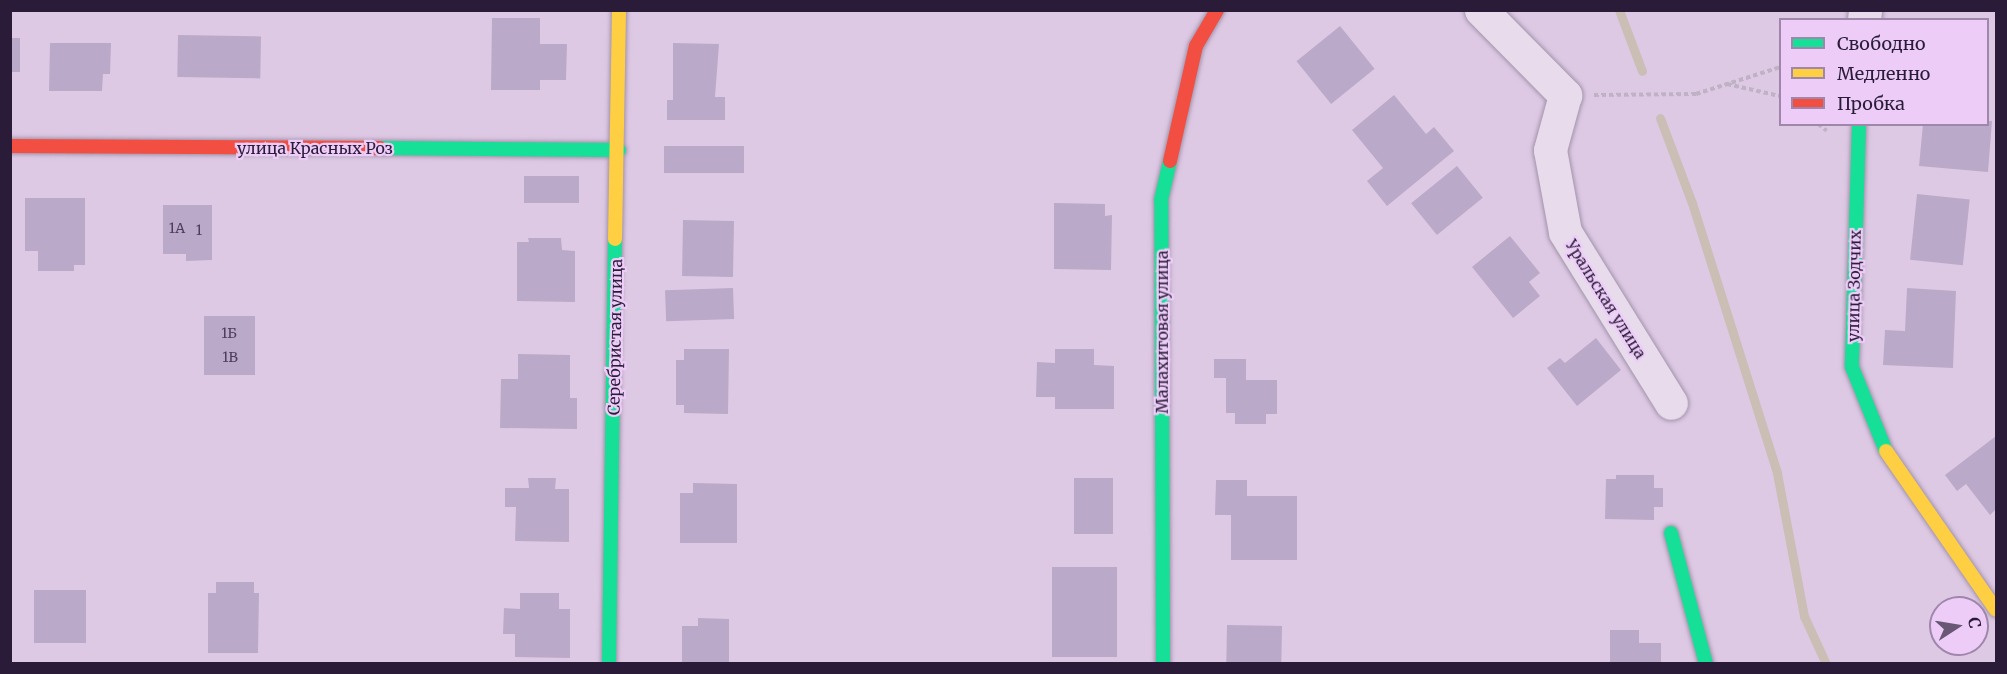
<!DOCTYPE html>
<meta charset="utf-8">
<style>
body{margin:0}
#map{position:relative;width:2007px;height:674px;overflow:hidden;background:#dec9e5;font-family:Merriweather,serif}
div>[style]{position:absolute}
.stream>*{height:9px;margin:-4.5px;padding:0 4.5px;transform-origin:4.5px;border-radius:4.5px;background:#cabeb5}
.building>*{inset:0;background:#bba9c9;transform-origin:0 0}
.path>*{height:4px;margin-top:-2px;transform-origin:0;background:repeating-linear-gradient(90deg,#bfb2c5 0 4.5px,transparent 0 7.5px)}
.roads{filter:drop-shadow(0 0 2px #a293aa) drop-shadow(0 0 2px #a293aa)}
.street>*{height:33px;margin:-16.5px;padding:0 16.5px;transform-origin:16.5px;border-radius:16.5px;background:#e7dbec}
.fast>*{height:14px;margin:-7px;padding:0 7px;transform-origin:7px;border-radius:7px;background:#16e098}
.slow>*{height:14px;margin:-7px;padding:0 7px;transform-origin:7px;border-radius:7px;background:#ffcf43}
.jam>*{height:14px;margin:-7px;padding:0 7px;transform-origin:7px;border-radius:7px;background:#f24e42}
span{translate:-50% -50%;white-space:nowrap;text-align:center;line-height:1.15;-webkit-text-stroke:4.5px #edcdf8;paint-order:stroke}
.number-label{font-size:14px;color:#4e3e5c}
.number-label span{-webkit-text-stroke-width:0}
.street-label{font-size:16px;color:#2a1b38}
.frame{position:absolute;inset:0;border:12px solid #2a1b38;pointer-events:none}
.legend{position:absolute;left:1779px;top:18px;width:210px;height:108px;box-sizing:border-box;background:#edcdf8;border:2px solid #9f86ab;margin:0;padding:8px 10px;list-style:none;font-size:18px;color:#2a1b38}
.legend li{display:flex;align-items:center;gap:12px;height:30px}
.legend b{width:30px;border:2px solid #9f86ab}
.north{position:absolute;left:1929px;top:596px;width:60px;height:60px;box-sizing:border-box;background:#edcdf8;border:2px solid #9f86ab;border-radius:50%;rotate:78deg;font-size:16px;font-weight:700;line-height:24px;text-align:center;color:#2a1b38}
.north::after{content:'';display:block;margin:auto;width:21px;height:27px;background:#695875;clip-path:polygon(50% 0,100% 100%,50% 72%,0 100%)}
</style>
<div id="map">
<div class="stream">
<i style="left:1619px;top:10px;width:65px;rotate:69.3deg"></i>
<i style="left:1660px;top:118px;width:91px;rotate:69.4deg"></i>
<i style="left:1692px;top:203px;width:283px;rotate:72.5deg"></i>
<i style="left:1777px;top:473px;width:146px;rotate:79.3deg"></i>
<i style="left:1804px;top:616px;width:53px;rotate:65.4deg"></i>
</div>
<div class="building">
<i style="clip-path:polygon(492px 18px,540px 18px,540px 44px,567px 44px,566px 80px,540px 80px,540px 90px,491px 90px)"></i>
<i style="left:1340px;top:26px;width:55px;height:56px;rotate:51deg"></i>
<i style="left:178px;top:35px;width:83px;height:42px;rotate:1deg"></i>
<i style="left:10px;top:38px;width:10px;height:34px"></i>
<i style="clip-path:polygon(50px 43px,111px 43px,110px 74px,103px 74px,102px 91px,49px 91px)"></i>
<i style="clip-path:polygon(673px 43px,719px 44px,715px 97px,725px 97px,725px 120px,667px 120px,667px 100px,673px 100px)"></i>
<i style="clip-path:polygon(1394px 95px,1426px 134px,1434px 127px,1454px 151px,1387px 206px,1367px 181px,1383px 168px,1352px 130px)"></i>
<i style="clip-path:polygon(1988px 121px,1992px 121px,1988px 172px,1919px 166px,1923px 124px,1988px 124px)"></i>
<i style="left:744px;top:146px;width:27px;height:80px;rotate:90deg"></i>
<i style="left:1457px;top:166px;width:41px;height:59px;rotate:51deg"></i>
<i style="left:579px;top:176px;width:27px;height:55px;rotate:90deg"></i>
<i style="left:1917px;top:194px;width:53px;height:66px;rotate:6deg"></i>
<i style="clip-path:polygon(25px 198px,85px 198px,85px 265px,74px 265px,74px 271px,38px 271px,38px 251px,25px 251px)"></i>
<i style="clip-path:polygon(1054px 203px,1105px 204px,1105px 216px,1112px 215px,1111px 270px,1054px 269px)"></i>
<i style="clip-path:polygon(163px 205px,212px 205px,212px 260px,186px 261px,186px 254px,163px 254px)"></i>
<i style="left:683px;top:220px;width:51px;height:56px;rotate:1deg"></i>
<i style="clip-path:polygon(1510px 236px,1540px 273px,1529px 282px,1540px 296px,1513px 318px,1472px 267px)"></i>
<i style="clip-path:polygon(528px 238px,561px 238px,562px 250px,575px 251px,575px 302px,517px 301px,517px 242px,529px 242px)"></i>
<i style="left:733px;top:288px;width:31px;height:68px;rotate:88deg"></i>
<i style="clip-path:polygon(1907px 288px,1956px 291px,1953px 368px,1883px 365px,1885px 330px,1905px 331px)"></i>
<i style="left:204px;top:316px;width:51px;height:59px"></i>
<i style="clip-path:polygon(1596px 338px,1621px 370px,1577px 406px,1547px 368px,1560px 358px,1565px 363px)"></i>
<i style="clip-path:polygon(684px 349px,729px 349px,728px 414px,684px 413px,684px 405px,676px 405px,676px 360px,684px 360px)"></i>
<i style="clip-path:polygon(1055px 349px,1094px 349px,1094px 365px,1114px 366px,1114px 409px,1055px 409px,1055px 397px,1036px 397px,1037px 362px,1055px 363px)"></i>
<i style="clip-path:polygon(518px 354px,570px 355px,570px 398px,577px 398px,577px 429px,500px 428px,501px 379px,518px 379px)"></i>
<i style="clip-path:polygon(1214px 359px,1246px 359px,1246px 380px,1277px 380px,1277px 414px,1266px 414px,1266px 424px,1235px 424px,1235px 413px,1226px 413px,1226px 378px,1214px 378px)"></i>
<i style="clip-path:polygon(1996px 436px,1996px 509px,1990px 515px,1966px 484px,1957px 491px,1945px 475px)"></i>
<i style="clip-path:polygon(1616px 475px,1654px 475px,1654px 488px,1663px 488px,1663px 507px,1654px 507px,1654px 520px,1605px 519px,1606px 479px,1616px 479px)"></i>
<i style="clip-path:polygon(528px 478px,556px 478px,555px 489px,569px 489px,569px 542px,515px 541px,516px 507px,505px 507px,505px 488px,529px 488px)"></i>
<i style="left:1074px;top:478px;width:39px;height:56px"></i>
<i style="clip-path:polygon(1216px 480px,1247px 480px,1247px 496px,1297px 496px,1297px 560px,1231px 560px,1231px 515px,1215px 515px)"></i>
<i style="clip-path:polygon(693px 483px,737px 484px,737px 543px,680px 543px,680px 493px,693px 493px)"></i>
<i style="left:1052px;top:567px;width:65px;height:90px"></i>
<i style="clip-path:polygon(216px 582px,254px 582px,254px 593px,259px 593px,258px 653px,208px 653px,208px 593px,216px 593px)"></i>
<i style="left:34px;top:590px;width:52px;height:53px"></i>
<i style="clip-path:polygon(520px 593px,559px 593px,559px 609px,570px 609px,570px 658px,515px 657px,515px 634px,503px 634px,504px 608px,520px 609px)"></i>
<i style="clip-path:polygon(698px 618px,729px 619px,729px 664px,682px 664px,682px 626px,698px 626px)"></i>
<i style="left:1227px;top:625px;width:55px;height:39px;rotate:1deg"></i>
<i style="clip-path:polygon(1610px 630px,1639px 630px,1639px 643px,1661px 643px,1661px 664px,1610px 664px)"></i>
</div>
<div class="path">
<i style="left:1727px;top:84px;width:54px;rotate:12.8deg"></i>
<i style="left:1594px;top:95px;width:102px;rotate:-0.6deg"></i>
<i style="left:1696px;top:94px;width:88px;rotate:-17.8deg"></i>
<i style="left:1818px;top:124px;width:11px;rotate:38deg"></i>
</div>
<div class="roads">
<div class="street">
<i style="left:1481px;top:10px;width:120px;rotate:45.3deg"></i>
<i style="left:1565px;top:95px;width:57px;rotate:105.3deg"></i>
<i style="left:1550px;top:150px;width:83px;rotate:79.6deg"></i>
<i style="left:1565px;top:232px;width:201px;rotate:58.2deg"></i>
<i style="left:1864px;top:20px;width:10px;rotate:-84deg"></i>
</div>
<div class="fast">
<i style="left:1859px;top:124px;width:243px;rotate:91.7deg"></i>
<i style="left:1852px;top:367px;width:91px;rotate:68deg"></i>
<i style="left:380px;top:148px;width:239px;rotate:0.5deg"></i>
<i style="left:1671px;top:533px;width:136px;rotate:75deg"></i>
<i style="left:609px;top:664px;width:425px;rotate:-89.2deg"></i>
<i style="left:1163px;top:664px;width:464px;rotate:-90.2deg"></i>
<i style="left:1161px;top:200px;width:40px;rotate:-77deg"></i>
</div>
<div class="slow">
<i style="left:615px;top:239px;width:229px;rotate:-89deg"></i>
<i style="left:1886px;top:451px;width:193px;rotate:55.3deg"></i>
</div>
<div class="jam">
<i style="left:10px;top:146px;width:370px;rotate:0.3deg"></i>
<i style="left:1170px;top:161px;width:118px;rotate:-77.3deg"></i>
<i style="left:1196px;top:46px;width:42px;rotate:-59.7deg"></i>
</div>
</div>
<div class="number-label">
<span style="left:177px;top:228px">1А</span>
<span style="left:199px;top:230px">1</span>
<span style="left:229px;top:333px">1Б</span>
<span style="left:230px;top:357px">1В</span>
</div>
<div class="street-label">
<span style="left:315px;top:148px">улица Красных Роз</span>
<span style="left:1854px;top:286px;rotate:-89deg">улица Зодчих</span>
<span style="left:1606px;top:299px;rotate:58deg">Уральская улица</span>
<span style="left:1162px;top:332px;rotate:-90deg">Малахитовая улица</span>
<span style="left:615px;top:337px;rotate:-89deg">Серебристая улица</span>
</div>
<div class="frame"></div>
<ul class="legend">
<li><b style="height:8px;background:#16e098"></b>Свободно</li>
<li><b style="height:8px;background:#ffcf43"></b>Медленно</li>
<li><b style="height:8px;background:#f24e42"></b>Пробка</li>
</ul>
<div class="north">С</div>
</div>
